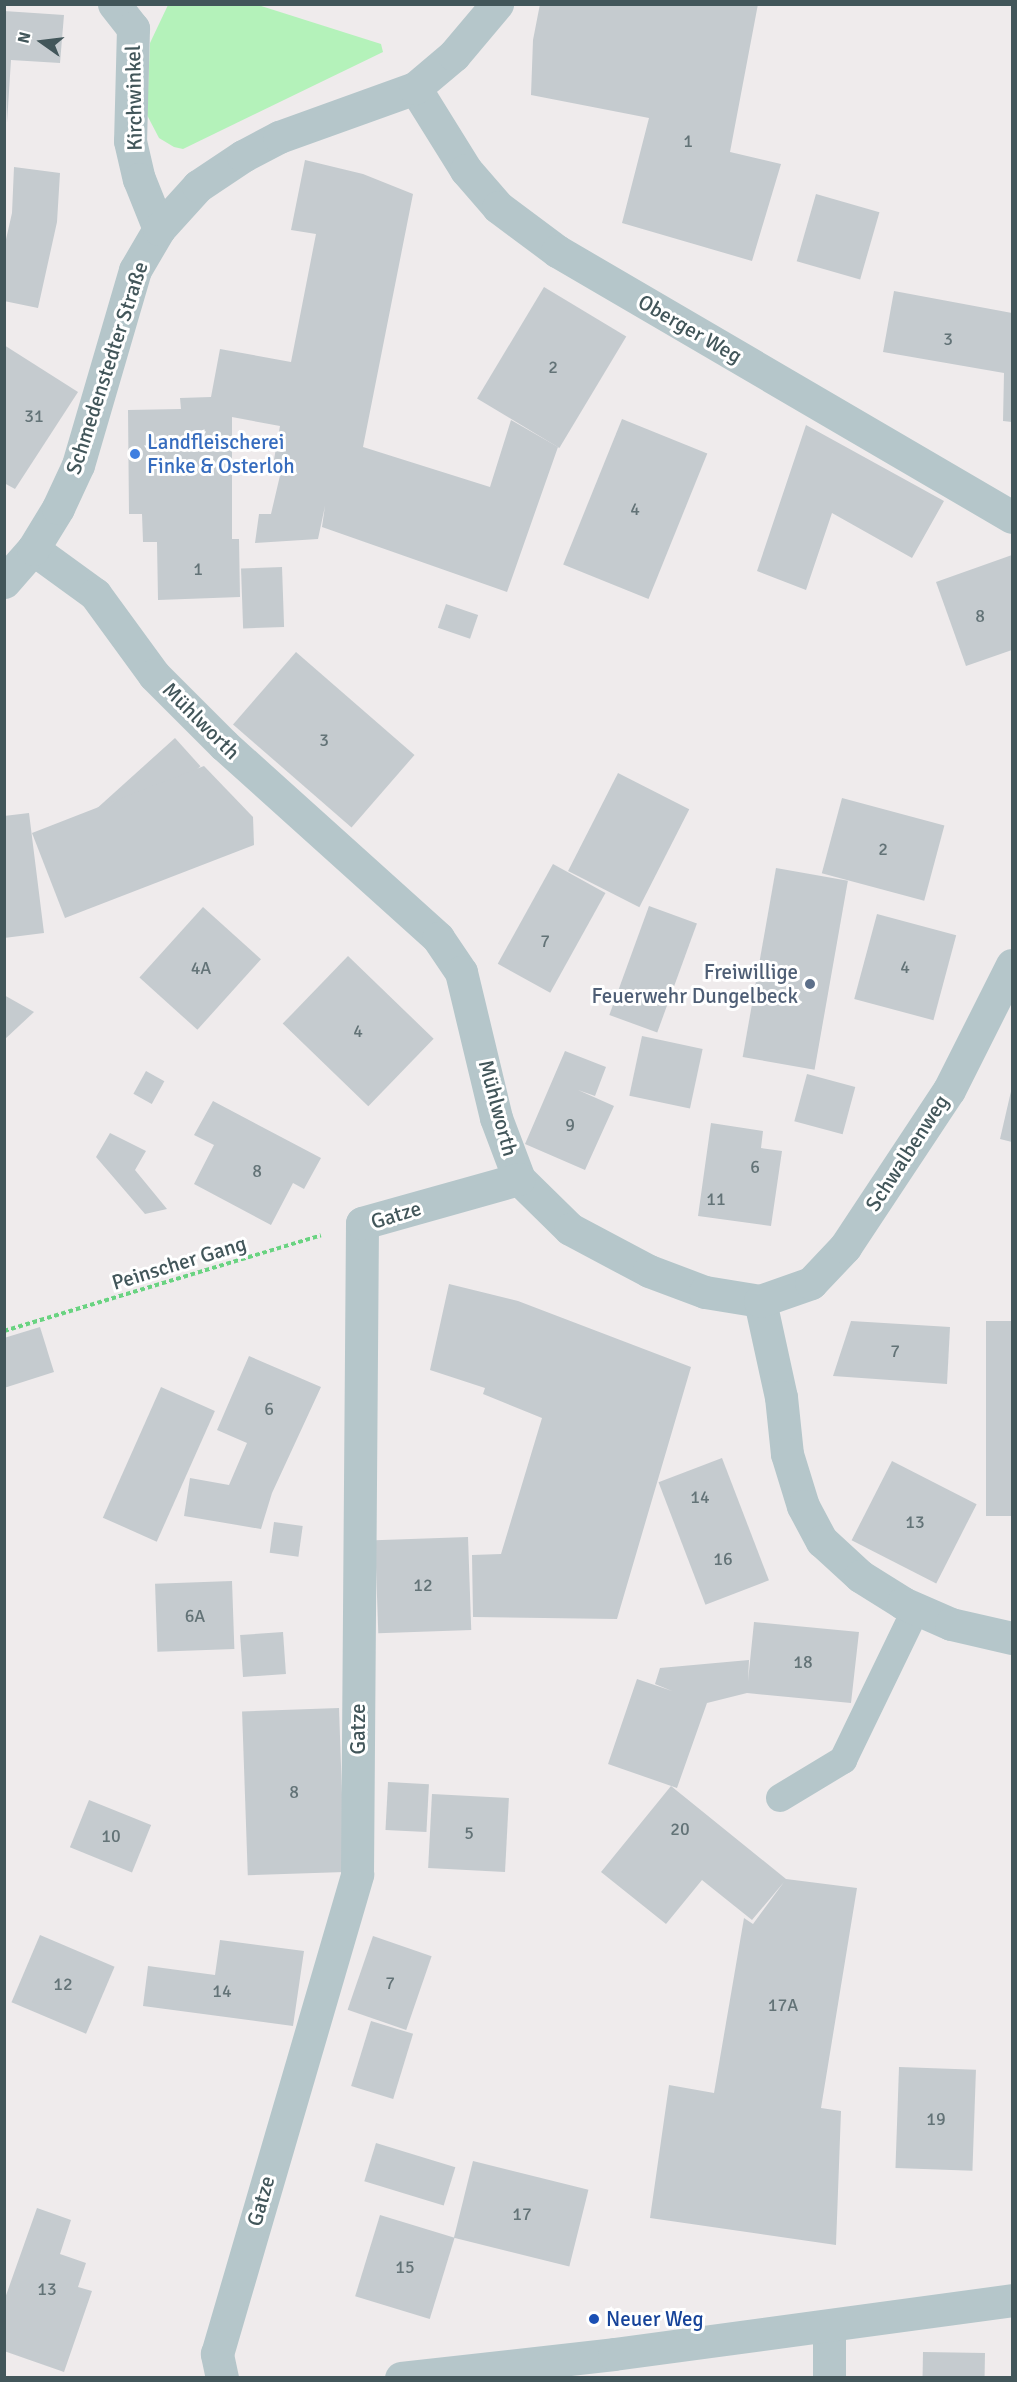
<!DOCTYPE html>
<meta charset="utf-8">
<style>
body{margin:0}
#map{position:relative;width:1017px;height:2382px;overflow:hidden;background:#efebec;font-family:Signika,sans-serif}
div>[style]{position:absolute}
.green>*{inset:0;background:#b4f2ba}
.building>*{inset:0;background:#c5cbcf;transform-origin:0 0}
.path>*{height:4px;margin-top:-2px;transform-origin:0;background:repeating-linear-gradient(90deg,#69d381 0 4.5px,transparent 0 7.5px)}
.lane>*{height:28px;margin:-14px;padding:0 14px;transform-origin:14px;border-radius:14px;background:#b5c6ca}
.street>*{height:33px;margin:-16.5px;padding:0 16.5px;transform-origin:16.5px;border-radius:16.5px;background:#b5c6ca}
.dots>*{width:16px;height:16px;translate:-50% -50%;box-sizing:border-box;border:3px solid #fff;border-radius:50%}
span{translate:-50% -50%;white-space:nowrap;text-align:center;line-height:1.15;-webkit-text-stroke:6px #fff;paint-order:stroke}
.number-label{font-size:18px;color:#637377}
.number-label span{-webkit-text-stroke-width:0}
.street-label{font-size:21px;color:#42565a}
.shop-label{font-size:21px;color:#366cbe}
.left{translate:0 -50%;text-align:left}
.service-label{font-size:21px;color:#4e5e75}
.right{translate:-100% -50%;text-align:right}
.transit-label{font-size:21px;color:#164399}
.frame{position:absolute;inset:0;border:6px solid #42565a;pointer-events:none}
.north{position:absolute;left:12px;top:12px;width:60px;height:60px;-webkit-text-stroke:4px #fff;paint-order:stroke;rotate:284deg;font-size:16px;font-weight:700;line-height:24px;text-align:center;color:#42565a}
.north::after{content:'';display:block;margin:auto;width:21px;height:27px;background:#42565a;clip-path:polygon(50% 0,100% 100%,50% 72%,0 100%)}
</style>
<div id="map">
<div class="green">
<i style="clip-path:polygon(168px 5px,258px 5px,381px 44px,383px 52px,183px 149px,174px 147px,159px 138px,147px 115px,150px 43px)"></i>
</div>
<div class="building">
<i style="clip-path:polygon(540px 4px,758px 4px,730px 152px,781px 164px,752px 261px,622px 223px,649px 118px,531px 95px,533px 40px)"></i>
<i style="clip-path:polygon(4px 11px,64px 15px,60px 63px,11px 60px,7px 123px)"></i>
<i style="clip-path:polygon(305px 160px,363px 174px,413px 194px,363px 447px,490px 487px,511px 420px,558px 447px,507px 592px,322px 527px,325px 506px,318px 539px,255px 543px,259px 514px,271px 514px,282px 467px,273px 465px,280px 426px,232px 417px,232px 539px,239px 539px,240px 597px,158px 600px,157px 542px,143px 542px,142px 514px,129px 514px,128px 410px,181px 409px,180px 398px,211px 397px,220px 349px,291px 362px,316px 234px,291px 230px)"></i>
<i style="clip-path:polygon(14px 167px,60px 173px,57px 222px,38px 308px,4px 301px,4px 248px,12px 213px)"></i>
<i style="left:816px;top:194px;width:66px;height:70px;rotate:16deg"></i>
<i style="left:544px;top:287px;width:96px;height:130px;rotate:31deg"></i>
<i style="clip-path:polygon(894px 291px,1012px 313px,1012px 422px,1003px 421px,1004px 373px,883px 352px)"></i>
<i style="clip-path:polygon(4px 345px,78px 392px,15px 489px,4px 483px)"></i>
<i style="left:622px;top:419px;width:92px;height:157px;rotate:22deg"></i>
<i style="clip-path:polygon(806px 425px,944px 501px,912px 558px,832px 513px,806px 590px,757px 571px)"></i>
<i style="clip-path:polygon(1012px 555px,1012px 650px,966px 666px,936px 582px)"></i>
<i style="left:282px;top:567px;width:60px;height:41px;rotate:88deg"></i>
<i style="left:446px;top:604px;width:34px;height:25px;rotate:19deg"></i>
<i style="left:296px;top:652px;width:157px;height:96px;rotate:41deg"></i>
<i style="left:175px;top:738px;width:38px;height:159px;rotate:48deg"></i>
<i style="clip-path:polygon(204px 766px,253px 817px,254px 845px,65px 918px,32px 833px)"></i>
<i style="left:618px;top:773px;width:80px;height:110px;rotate:27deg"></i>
<i style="left:842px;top:798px;width:106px;height:78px;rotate:15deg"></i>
<i style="clip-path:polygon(29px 813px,44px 933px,4px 938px,4px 816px)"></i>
<i style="left:553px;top:864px;width:60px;height:114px;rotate:29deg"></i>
<i style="left:776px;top:868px;width:73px;height:192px;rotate:10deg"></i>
<i style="left:649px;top:906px;width:51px;height:116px;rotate:20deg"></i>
<i style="left:203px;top:907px;width:78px;height:95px;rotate:42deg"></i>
<i style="left:877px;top:914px;width:82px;height:88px;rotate:15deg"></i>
<i style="left:348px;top:956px;width:119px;height:94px;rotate:44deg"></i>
<i style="clip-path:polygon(4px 995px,34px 1012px,4px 1040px)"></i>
<i style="left:642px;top:1036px;width:62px;height:61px;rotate:12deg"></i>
<i style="clip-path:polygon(565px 1051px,606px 1067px,595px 1096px,578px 1090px,614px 1106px,585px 1170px,525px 1144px)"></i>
<i style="left:146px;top:1071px;width:21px;height:26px;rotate:29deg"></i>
<i style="left:807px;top:1074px;width:50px;height:49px;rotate:15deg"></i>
<i style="clip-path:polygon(1012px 1087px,1012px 1142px,1000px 1139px)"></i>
<i style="clip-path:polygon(213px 1101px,321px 1158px,304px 1189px,293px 1183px,271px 1225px,194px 1184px,214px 1145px,194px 1135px)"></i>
<i style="clip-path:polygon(711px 1123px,763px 1131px,761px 1148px,782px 1151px,771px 1226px,698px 1216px)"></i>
<i style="clip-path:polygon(110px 1133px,146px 1151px,135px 1170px,167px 1209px,145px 1214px,96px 1157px)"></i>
<i style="clip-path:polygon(449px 1284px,518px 1301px,691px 1367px,617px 1619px,473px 1617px,472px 1555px,501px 1554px,542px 1418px,483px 1394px,485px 1388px,430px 1370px)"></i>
<i style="clip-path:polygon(851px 1321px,950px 1327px,947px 1384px,833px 1376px)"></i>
<i style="left:986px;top:1321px;width:26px;height:195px"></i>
<i style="clip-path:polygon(40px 1327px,54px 1372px,4px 1388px,4px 1338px)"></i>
<i style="clip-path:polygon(249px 1356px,321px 1387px,272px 1493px,261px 1529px,184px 1516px,190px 1478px,229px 1485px,247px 1443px,217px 1430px)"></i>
<i style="left:161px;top:1387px;width:59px;height:143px;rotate:24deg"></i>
<i style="left:722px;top:1458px;width:131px;height:68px;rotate:69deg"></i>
<i style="left:892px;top:1461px;width:95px;height:89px;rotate:27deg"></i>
<i style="left:274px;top:1522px;width:29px;height:31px;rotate:8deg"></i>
<i style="left:468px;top:1537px;width:93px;height:93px;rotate:88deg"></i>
<i style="left:232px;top:1581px;width:68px;height:77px;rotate:88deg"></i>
<i style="clip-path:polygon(754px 1622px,859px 1632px,851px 1703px,747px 1693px,707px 1703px,677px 1788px,608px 1764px,637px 1679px,672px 1691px,655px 1684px,660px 1668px,749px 1660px,748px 1681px)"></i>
<i style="left:283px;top:1632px;width:42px;height:43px;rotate:86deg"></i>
<i style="left:339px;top:1708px;width:164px;height:97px;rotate:88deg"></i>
<i style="left:388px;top:1782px;width:41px;height:48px;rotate:3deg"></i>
<i style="clip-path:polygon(671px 1786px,786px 1879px,857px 1888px,821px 2108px,841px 2111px,836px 2245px,650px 2218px,669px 2085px,714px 2093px,744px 1918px,753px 1924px,784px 1882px,752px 1920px,702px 1880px,666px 1924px,601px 1872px)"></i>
<i style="left:432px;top:1794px;width:77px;height:74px;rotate:3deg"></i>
<i style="left:89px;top:1800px;width:67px;height:51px;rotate:22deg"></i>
<i style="left:40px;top:1935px;width:81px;height:73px;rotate:23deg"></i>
<i style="left:373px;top:1936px;width:62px;height:78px;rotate:19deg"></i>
<i style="clip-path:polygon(220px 1940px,304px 1951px,293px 2026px,143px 2006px,148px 1966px,215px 1975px)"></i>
<i style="left:371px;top:2021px;width:44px;height:68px;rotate:17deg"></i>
<i style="left:899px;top:2067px;width:77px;height:101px;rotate:2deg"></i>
<i style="left:376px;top:2143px;width:83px;height:40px;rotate:17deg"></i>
<i style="left:473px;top:2161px;width:119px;height:79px;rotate:14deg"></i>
<i style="clip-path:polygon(37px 2208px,71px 2220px,60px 2254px,86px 2263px,78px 2287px,92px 2291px,64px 2372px,4px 2351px,4px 2301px)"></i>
<i style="left:380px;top:2215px;width:78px;height:85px;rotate:17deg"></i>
<i style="left:923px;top:2352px;width:62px;height:26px;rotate:1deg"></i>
</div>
<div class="path">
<i style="left:4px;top:1331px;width:331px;rotate:-16.8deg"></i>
</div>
<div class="lane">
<i style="left:780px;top:1798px;width:74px;rotate:-31.1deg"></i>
<i style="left:843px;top:1760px;width:168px;rotate:-64.2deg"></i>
</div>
<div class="street">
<i style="left:114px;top:4px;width:31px;rotate:52deg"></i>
<i style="left:133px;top:28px;width:113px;rotate:91.5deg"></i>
<i style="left:130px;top:141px;width:39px;rotate:77deg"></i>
<i style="left:139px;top:179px;width:54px;rotate:68.2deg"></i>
<i style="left:415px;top:88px;width:97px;rotate:58.1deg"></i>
<i style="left:466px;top:170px;width:49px;rotate:49.1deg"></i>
<i style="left:498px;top:207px;width:74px;rotate:36.7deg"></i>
<i style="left:557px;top:251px;width:527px;rotate:30.31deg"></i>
<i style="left:33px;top:549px;width:77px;rotate:36deg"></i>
<i style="left:95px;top:594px;width:100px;rotate:53.9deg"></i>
<i style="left:154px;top:675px;width:99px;rotate:45deg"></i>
<i style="left:224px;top:745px;width:288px;rotate:42deg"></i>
<i style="left:438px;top:938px;width:41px;rotate:55.9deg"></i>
<i style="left:461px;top:972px;width:150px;rotate:76.5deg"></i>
<i style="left:496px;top:1118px;width:65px;rotate:69.3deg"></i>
<i style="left:519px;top:1179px;width:71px;rotate:44.4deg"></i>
<i style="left:570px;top:1229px;width:89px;rotate:28deg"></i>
<i style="left:649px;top:1271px;width:60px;rotate:20.6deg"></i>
<i style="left:705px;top:1292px;width:56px;rotate:9.3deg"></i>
<i style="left:760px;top:1301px;width:98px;rotate:77.7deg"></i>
<i style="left:781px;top:1397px;width:57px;rotate:84deg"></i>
<i style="left:787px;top:1454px;width:54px;rotate:72.9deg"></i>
<i style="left:803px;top:1506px;width:40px;rotate:62deg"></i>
<i style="left:822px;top:1541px;width:52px;rotate:42.6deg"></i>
<i style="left:860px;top:1576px;width:51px;rotate:32.1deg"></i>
<i style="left:903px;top:1603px;width:52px;rotate:23.6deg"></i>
<i style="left:951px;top:1624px;width:63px;rotate:12.9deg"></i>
<i style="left:4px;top:582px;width:44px;rotate:-48.7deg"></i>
<i style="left:33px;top:549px;width:48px;rotate:-58.6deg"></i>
<i style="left:58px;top:508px;width:47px;rotate:-65.1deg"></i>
<i style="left:78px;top:465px;width:203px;rotate:-73.7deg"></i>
<i style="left:135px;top:270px;width:48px;rotate:-59.7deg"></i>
<i style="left:159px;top:229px;width:58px;rotate:-47.8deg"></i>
<i style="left:198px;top:186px;width:54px;rotate:-33.7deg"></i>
<i style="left:243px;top:156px;width:41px;rotate:-27.8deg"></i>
<i style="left:279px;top:137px;width:145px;rotate:-19.8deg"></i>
<i style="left:415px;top:88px;width:51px;rotate:-40.2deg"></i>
<i style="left:454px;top:55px;width:67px;rotate:-49.9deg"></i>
<i style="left:760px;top:1301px;width:54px;rotate:-19.4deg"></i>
<i style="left:811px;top:1283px;width:50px;rotate:-46.6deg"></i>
<i style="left:845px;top:1247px;width:188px;rotate:-56.5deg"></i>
<i style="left:949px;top:1090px;width:140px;rotate:-63.3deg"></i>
<i style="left:829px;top:2326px;width:52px;rotate:90deg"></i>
<i style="left:222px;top:2378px;width:25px;rotate:-102deg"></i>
<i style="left:217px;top:2354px;width:500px;rotate:-73.7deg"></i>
<i style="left:357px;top:1874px;width:651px;rotate:-89.56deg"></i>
<i style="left:362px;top:1223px;width:163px;rotate:-15.7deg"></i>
<i style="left:401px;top:2378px;width:214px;rotate:-6.4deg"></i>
<i style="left:614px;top:2354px;width:402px;rotate:-7.7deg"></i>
</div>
<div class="dots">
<i style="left:135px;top:454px;background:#3f7fe0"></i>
<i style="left:810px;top:984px;background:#5c6f8a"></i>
<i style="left:594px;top:2319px;background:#1a4fb4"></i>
</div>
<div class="number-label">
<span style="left:688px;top:141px">1</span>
<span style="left:948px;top:339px">3</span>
<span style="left:553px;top:367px">2</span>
<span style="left:34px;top:416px">31</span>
<span style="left:635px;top:509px">4</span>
<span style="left:198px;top:569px">1</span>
<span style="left:980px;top:616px">8</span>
<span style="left:324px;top:740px">3</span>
<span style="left:883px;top:849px">2</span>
<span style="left:545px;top:941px">7</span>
<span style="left:905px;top:967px">4</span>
<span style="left:201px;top:968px">4A</span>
<span style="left:358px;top:1031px">4</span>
<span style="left:570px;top:1125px">9</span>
<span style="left:755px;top:1167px">6</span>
<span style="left:257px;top:1171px">8</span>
<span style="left:716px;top:1199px">11</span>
<span style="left:895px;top:1351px">7</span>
<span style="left:269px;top:1409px">6</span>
<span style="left:700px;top:1497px">14</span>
<span style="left:915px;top:1522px">13</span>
<span style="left:723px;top:1559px">16</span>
<span style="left:423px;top:1585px">12</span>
<span style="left:195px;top:1616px">6A</span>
<span style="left:803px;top:1662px">18</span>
<span style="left:294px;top:1792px">8</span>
<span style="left:680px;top:1829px">20</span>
<span style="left:469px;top:1833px">5</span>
<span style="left:111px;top:1836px">10</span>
<span style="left:390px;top:1983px">7</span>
<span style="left:63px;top:1984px">12</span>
<span style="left:222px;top:1991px">14</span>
<span style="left:783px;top:2005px">17A</span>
<span style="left:936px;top:2119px">19</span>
<span style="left:522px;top:2214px">17</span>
<span style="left:405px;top:2267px">15</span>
<span style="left:47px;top:2289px">13</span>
</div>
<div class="street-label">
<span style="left:134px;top:98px;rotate:-91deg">Kirchwinkel</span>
<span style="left:690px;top:329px;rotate:30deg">Oberger Weg</span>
<span style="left:107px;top:368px;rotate:-72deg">Schmedenstedter Straße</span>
<span style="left:201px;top:721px;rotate:45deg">Mühlworth</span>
<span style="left:498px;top:1108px;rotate:75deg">Mühlworth</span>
<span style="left:907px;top:1153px;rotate:-57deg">Schwalbenweg</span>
<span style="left:396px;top:1215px;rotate:-17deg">Gatze</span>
<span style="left:179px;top:1263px;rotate:-17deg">Peinscher Gang</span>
<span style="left:358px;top:1729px;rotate:-90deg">Gatze</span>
<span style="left:261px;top:2201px;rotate:-74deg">Gatze</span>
</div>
<div class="shop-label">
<span class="left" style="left:147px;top:454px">Landfleischerei<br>Finke &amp; Osterloh</span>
</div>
<div class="service-label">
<span class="right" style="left:798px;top:984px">Freiwillige<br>Feuerwehr Dungelbeck</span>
</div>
<div class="transit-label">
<span class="left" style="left:606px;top:2319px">Neuer Weg</span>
</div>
<div class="frame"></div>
<div class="north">N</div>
</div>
